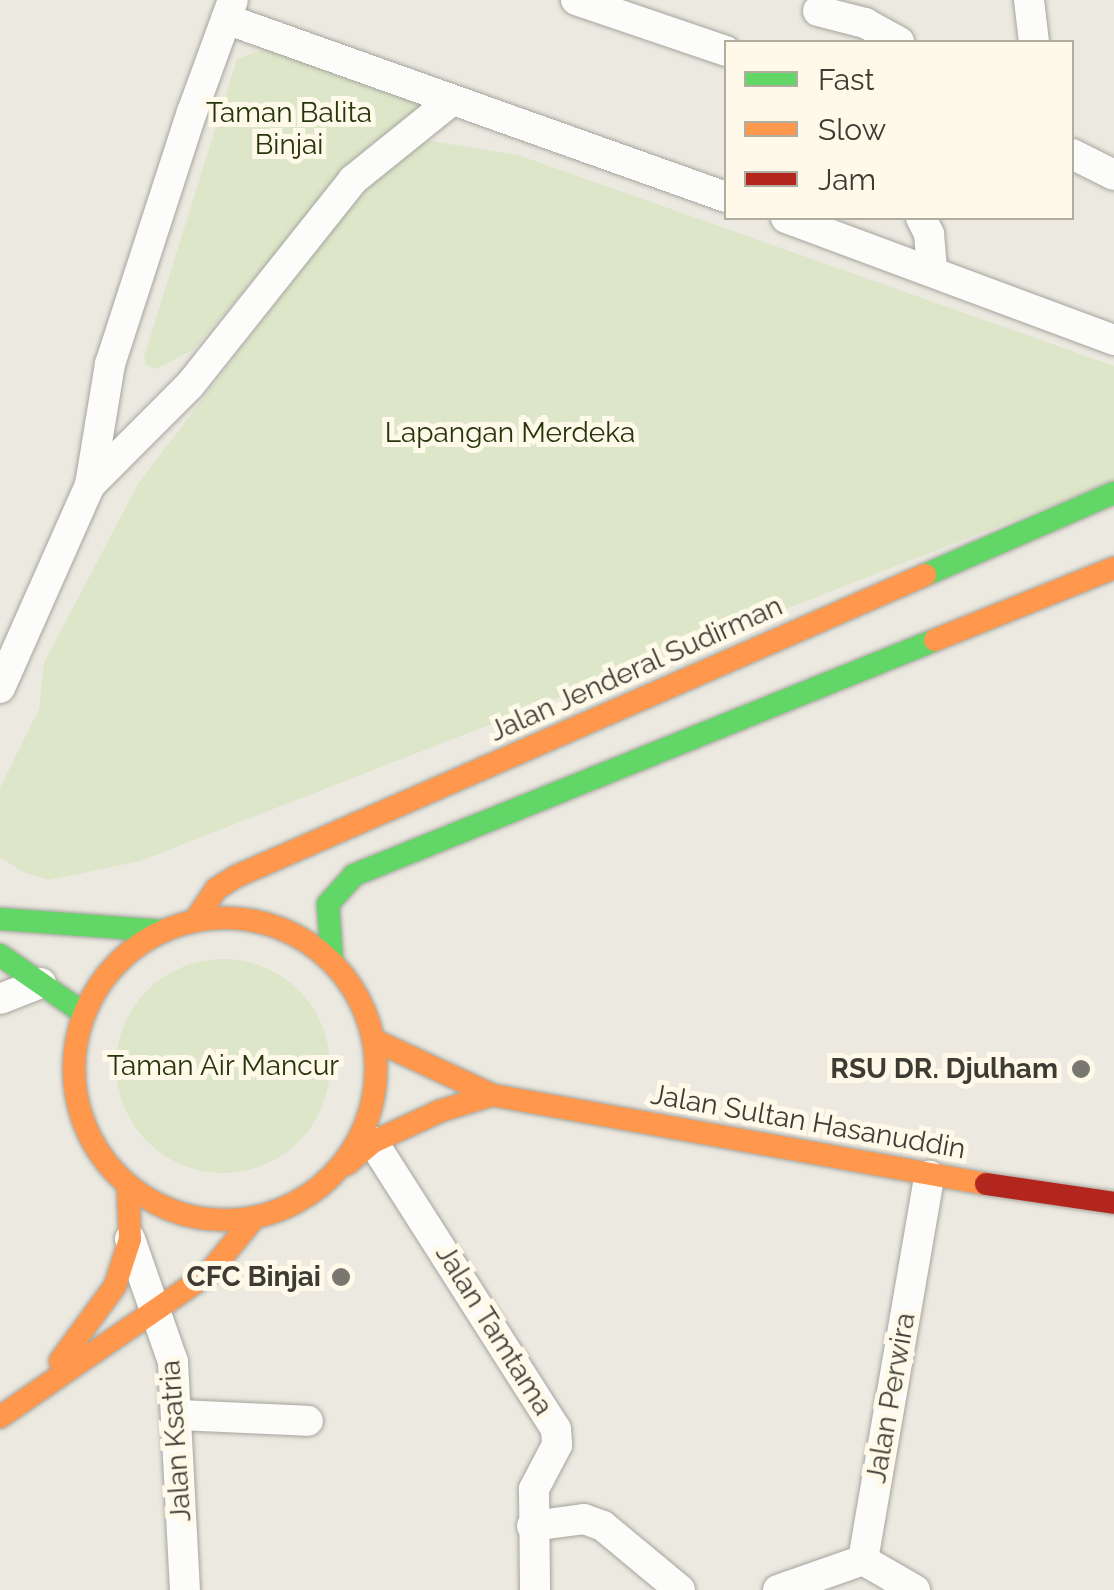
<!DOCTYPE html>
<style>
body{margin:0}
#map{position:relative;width:1114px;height:1590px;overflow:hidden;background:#ebe9e0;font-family:Raleway,sans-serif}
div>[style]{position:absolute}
.green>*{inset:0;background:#dde6c9}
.round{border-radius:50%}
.roads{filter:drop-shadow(0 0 2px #a6a49d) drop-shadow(0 0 2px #a6a49d)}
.street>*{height:30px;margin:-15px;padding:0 15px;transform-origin:15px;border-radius:15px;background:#fcfcfa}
.fast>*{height:22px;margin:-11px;padding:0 11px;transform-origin:11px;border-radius:11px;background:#63d668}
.slow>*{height:22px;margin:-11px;padding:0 11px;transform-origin:11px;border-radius:11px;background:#ff974d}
.slow>.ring{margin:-11px;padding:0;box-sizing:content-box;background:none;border:22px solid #ff974d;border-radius:50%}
.jam>*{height:22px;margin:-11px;padding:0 11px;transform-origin:11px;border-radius:11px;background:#b3261e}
.dots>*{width:28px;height:28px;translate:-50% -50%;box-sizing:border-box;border:5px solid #fef9e8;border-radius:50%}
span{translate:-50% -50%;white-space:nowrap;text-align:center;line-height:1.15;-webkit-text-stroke:10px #fef9e8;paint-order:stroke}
.park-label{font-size:28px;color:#28350c}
.street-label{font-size:28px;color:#3c3b34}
.poi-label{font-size:28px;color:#3c3b34;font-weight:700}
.right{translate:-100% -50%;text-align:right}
.legend{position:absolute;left:724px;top:40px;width:350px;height:180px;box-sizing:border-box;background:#fef9e8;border:2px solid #b0ada0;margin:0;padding:12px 18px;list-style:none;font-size:30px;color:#3c3b34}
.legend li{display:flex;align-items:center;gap:20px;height:50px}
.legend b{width:50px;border:2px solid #b0ada0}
</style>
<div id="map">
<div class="green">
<i style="clip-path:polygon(267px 48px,416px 99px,427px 114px,372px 142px,193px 350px,156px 369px,146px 365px,144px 357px,237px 59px)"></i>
<i style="clip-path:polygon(430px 141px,518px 155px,1114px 366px,1114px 481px,140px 861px,49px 880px,23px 872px,0 857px,0 788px,39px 709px,44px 663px,138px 484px,365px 186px,408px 149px)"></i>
<i class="round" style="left:116px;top:959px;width:214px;height:214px"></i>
</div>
<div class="roads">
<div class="street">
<i style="left:576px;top:0;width:158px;rotate:18.8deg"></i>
<i style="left:1029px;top:0;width:42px;rotate:83.2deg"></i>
<i style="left:818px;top:11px;width:49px;rotate:14.3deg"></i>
<i style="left:865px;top:23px;width:39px;rotate:29deg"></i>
<i style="left:226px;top:19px;width:531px;rotate:19.6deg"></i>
<i style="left:1072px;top:154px;width:47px;rotate:26.6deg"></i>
<i style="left:786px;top:218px;width:350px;rotate:20.4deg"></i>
<i style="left:921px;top:218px;width:18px;rotate:63deg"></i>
<i style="left:929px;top:234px;width:34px;rotate:85deg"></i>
<i style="left:90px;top:485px;width:141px;rotate:-45deg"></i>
<i style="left:190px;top:385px;width:262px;rotate:-51.5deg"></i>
<i style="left:353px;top:180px;width:126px;rotate:-38.9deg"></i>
<i style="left:0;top:688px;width:222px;rotate:-66.1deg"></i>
<i style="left:90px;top:485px;width:123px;rotate:-80.6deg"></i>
<i style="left:110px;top:364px;width:265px;rotate:-72deg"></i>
<i style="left:192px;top:112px;width:119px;rotate:-69.9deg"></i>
<i style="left:0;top:999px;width:44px;rotate:-21.3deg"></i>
<i style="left:373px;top:1142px;width:340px;rotate:57.5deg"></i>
<i style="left:556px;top:1429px;width:16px;rotate:86deg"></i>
<i style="left:557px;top:1445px;width:50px;rotate:117.6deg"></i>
<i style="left:534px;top:1489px;width:101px;rotate:89.4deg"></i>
<i style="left:130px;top:1239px;width:130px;rotate:70.7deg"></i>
<i style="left:173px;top:1362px;width:228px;rotate:87deg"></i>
<i style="left:178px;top:1415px;width:130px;rotate:2.6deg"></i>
<i style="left:532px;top:1526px;width:52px;rotate:-7.7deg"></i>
<i style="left:584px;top:1519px;width:20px;rotate:20deg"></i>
<i style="left:603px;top:1526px;width:100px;rotate:39.7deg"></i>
<i style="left:778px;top:1590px;width:90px;rotate:-19.4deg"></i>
<i style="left:915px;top:1590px;width:60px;rotate:-150deg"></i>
<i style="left:863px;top:1560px;width:390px;rotate:-80.2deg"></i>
</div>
<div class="fast">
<i style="left:925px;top:575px;width:206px;rotate:-23.5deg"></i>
<i style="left:0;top:919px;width:164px;rotate:4.2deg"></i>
<i style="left:0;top:955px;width:103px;rotate:34.8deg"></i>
<i style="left:332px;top:961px;width:57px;rotate:-94deg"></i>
<i style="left:328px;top:904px;width:39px;rotate:-48deg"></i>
<i style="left:354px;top:875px;width:627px;rotate:-22.02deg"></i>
</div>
<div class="slow">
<i style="left:935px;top:640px;width:193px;rotate:-21.9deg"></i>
<i class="ring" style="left:74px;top:918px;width:280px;height:280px"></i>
<i style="left:196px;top:919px;width:36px;rotate:-56deg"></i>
<i style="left:216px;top:889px;width:25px;rotate:-32deg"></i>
<i style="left:237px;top:876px;width:751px;rotate:-23.63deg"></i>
<i style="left:374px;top:1040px;width:130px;rotate:25deg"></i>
<i style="left:492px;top:1095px;width:502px;rotate:10.21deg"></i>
<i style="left:347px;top:1164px;width:34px;rotate:-40deg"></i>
<i style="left:373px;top:1142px;width:74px;rotate:-24.8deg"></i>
<i style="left:440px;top:1111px;width:54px;rotate:-17.1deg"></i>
<i style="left:60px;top:1361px;width:93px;rotate:-53.7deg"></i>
<i style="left:115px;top:1286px;width:49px;rotate:-72.3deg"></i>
<i style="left:130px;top:1239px;width:52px;rotate:-92.2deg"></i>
<i style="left:0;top:1417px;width:252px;rotate:-34.5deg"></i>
<i style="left:208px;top:1274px;width:74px;rotate:-50.5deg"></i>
</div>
<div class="jam">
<i style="left:986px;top:1184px;width:129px;rotate:8.4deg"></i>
</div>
</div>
<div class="dots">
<i style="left:1081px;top:1069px;background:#797870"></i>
<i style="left:341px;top:1277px;background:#797870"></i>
</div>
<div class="park-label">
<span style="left:289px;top:129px">Taman Balita<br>Binjai</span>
<span style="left:510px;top:433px">Lapangan Merdeka</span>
<span style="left:223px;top:1066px">Taman Air Mancur</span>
</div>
<div class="street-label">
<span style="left:636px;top:669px;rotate:-24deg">Jalan Jenderal Sudirman</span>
<span style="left:808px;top:1122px;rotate:10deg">Jalan Sultan Hasanuddin</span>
<span style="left:494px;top:1330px;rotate:58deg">Jalan Tamtama</span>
<span style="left:891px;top:1398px;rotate:-80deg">Jalan Perwira</span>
<span style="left:176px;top:1441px;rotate:-94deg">Jalan Ksatria</span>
</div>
<div class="poi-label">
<span class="right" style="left:1058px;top:1069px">RSU DR. Djulham</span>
<span class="right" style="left:321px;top:1277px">CFC Binjai</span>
</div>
<ul class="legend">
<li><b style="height:12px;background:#63d668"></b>Fast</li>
<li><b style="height:12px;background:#ff974d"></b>Slow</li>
<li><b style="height:12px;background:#b3261e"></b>Jam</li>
</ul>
</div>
